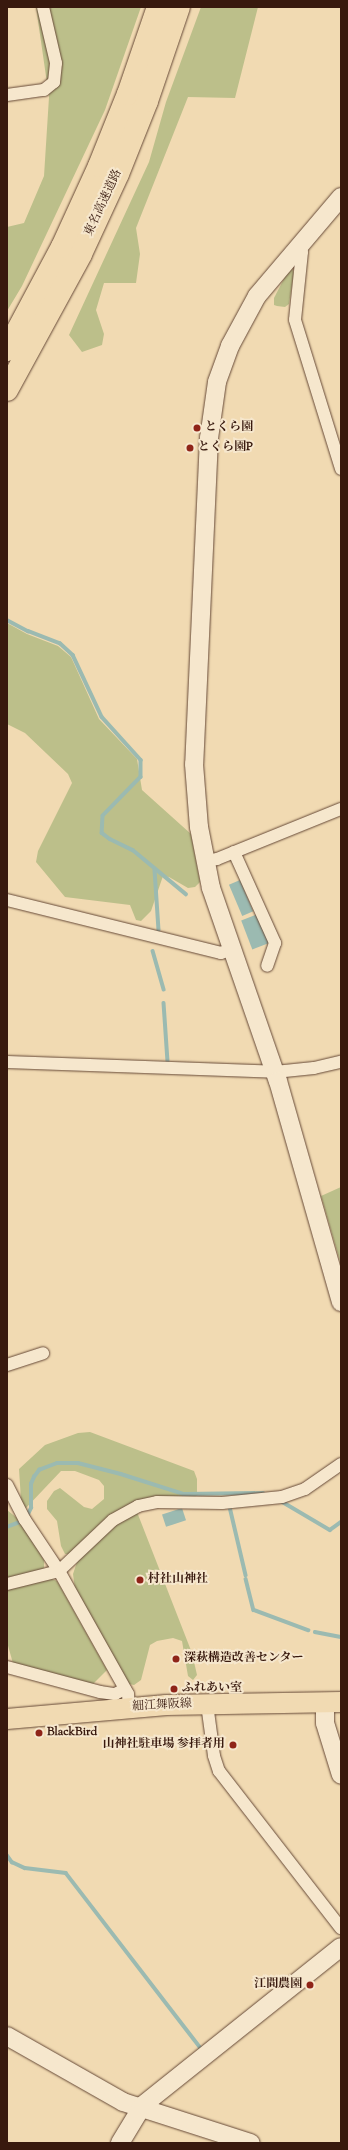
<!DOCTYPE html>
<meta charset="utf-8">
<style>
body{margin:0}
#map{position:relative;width:348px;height:2150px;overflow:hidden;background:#f1dab2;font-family:"Sorts Mill Goudy","Noto Serif JP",serif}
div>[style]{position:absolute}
.green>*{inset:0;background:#bcbf8a}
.water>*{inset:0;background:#9bbab1;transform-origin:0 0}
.stream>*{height:3.5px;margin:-1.75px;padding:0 1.75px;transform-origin:1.75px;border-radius:1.75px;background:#9bbab1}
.roads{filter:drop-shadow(0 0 1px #664937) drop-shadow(0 0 1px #664937)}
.street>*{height:12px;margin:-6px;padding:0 6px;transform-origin:6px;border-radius:6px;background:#f6e7cd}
.secondary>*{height:18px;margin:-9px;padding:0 9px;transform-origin:9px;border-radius:9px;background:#f6e7cd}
.primary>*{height:20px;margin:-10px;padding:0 10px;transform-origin:10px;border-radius:10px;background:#f1dab2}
.highway>*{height:22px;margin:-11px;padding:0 11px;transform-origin:11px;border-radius:11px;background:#f1dab2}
.dots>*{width:11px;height:11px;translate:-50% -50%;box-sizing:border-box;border:2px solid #f6e7cd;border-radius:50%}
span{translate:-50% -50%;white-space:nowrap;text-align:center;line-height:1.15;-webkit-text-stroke:4px #f6e7cd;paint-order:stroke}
.street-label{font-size:12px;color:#38190e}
.poi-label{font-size:12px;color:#38190e;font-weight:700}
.left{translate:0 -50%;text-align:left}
.right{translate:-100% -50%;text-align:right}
.frame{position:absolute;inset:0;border:8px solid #38190e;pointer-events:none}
</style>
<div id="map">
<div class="green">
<i style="clip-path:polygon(36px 7px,141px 7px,105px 110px,22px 286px,7px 311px,7px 227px,24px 223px,44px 176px,49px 97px)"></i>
<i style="clip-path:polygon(201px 7px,258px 7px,235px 98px,188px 97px,136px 228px,140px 254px,136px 283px,104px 283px,96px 310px,104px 334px,102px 345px,82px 352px,69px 335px,149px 162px,166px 102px)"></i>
<i style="clip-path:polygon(292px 269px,294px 273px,289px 304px,285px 307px,277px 306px,274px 305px,274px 298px,288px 271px)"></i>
<i style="clip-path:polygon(7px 623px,27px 634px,58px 646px,71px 657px,99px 719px,137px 759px,142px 790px,191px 834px,200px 882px,195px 887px,188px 888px,169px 877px,163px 876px,151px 911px,141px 921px,136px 920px,130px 905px,65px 897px,36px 862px,38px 851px,72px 783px,68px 774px,25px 733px,7px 724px)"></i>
<i style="clip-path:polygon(341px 1187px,341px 1265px,321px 1196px)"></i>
<i style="clip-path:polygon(90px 1432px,194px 1471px,197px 1479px,197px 1495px,195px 1497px,156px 1498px,70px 1554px,65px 1554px,61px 1546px,57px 1521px,47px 1509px,47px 1501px,54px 1491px,60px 1488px,84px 1507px,92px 1509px,104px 1499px,104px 1486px,99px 1480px,75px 1471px,61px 1471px,25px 1509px,21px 1500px,19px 1469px,45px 1445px,78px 1433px)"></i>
<i style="clip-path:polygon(7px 1510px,17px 1518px,44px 1560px,44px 1569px,7px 1580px)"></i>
<i style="clip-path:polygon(137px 1512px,192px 1653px,197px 1675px,193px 1680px,188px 1676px,182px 1641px,173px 1638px,157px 1641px,150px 1645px,141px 1680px,134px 1685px,129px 1684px,75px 1589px,73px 1574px,77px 1562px,115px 1524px)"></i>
<i style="clip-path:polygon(52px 1579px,57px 1581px,107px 1670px,90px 1687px,14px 1667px,7px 1642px,7px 1590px)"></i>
</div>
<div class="water">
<i style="left:240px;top:880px;width:34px;height:12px;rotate:67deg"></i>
<i style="left:258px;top:914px;width:31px;height:18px;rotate:69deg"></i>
<i style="left:182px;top:1508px;width:13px;height:21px;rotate:72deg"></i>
</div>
<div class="stream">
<i style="left:7px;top:620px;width:24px;rotate:28deg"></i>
<i style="left:28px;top:631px;width:34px;rotate:21deg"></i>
<i style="left:60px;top:643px;width:18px;rotate:43deg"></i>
<i style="left:73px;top:655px;width:68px;rotate:64.9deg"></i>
<i style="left:102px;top:717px;width:58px;rotate:47.8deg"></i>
<i style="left:141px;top:760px;width:17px;rotate:90deg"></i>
<i style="left:141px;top:777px;width:54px;rotate:134.3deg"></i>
<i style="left:103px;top:816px;width:17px;rotate:93deg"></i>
<i style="left:102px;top:833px;width:10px;rotate:37deg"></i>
<i style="left:110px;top:839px;width:25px;rotate:26deg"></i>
<i style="left:133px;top:850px;width:69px;rotate:39.7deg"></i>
<i style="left:155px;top:870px;width:60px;rotate:86.2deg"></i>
<i style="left:153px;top:951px;width:40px;rotate:74deg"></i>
<i style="left:164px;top:1003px;width:58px;rotate:86.1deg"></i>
<i style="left:281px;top:1501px;width:57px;rotate:30.6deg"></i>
<i style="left:330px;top:1530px;width:14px;rotate:-36deg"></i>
<i style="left:230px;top:1507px;width:70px;rotate:76.8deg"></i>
<i style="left:27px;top:1516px;width:9px;rotate:-63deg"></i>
<i style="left:31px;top:1508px;width:24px;rotate:-90deg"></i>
<i style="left:31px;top:1484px;width:8px;rotate:-67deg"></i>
<i style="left:34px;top:1477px;width:9px;rotate:-54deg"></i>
<i style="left:39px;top:1470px;width:19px;rotate:-21deg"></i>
<i style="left:57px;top:1463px;width:21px"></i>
<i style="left:78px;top:1463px;width:44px;rotate:14.3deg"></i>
<i style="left:121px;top:1474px;width:66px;rotate:17.6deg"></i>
<i style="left:184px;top:1494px;width:79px;rotate:-0.7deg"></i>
<i style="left:7px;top:1527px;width:17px;rotate:-21deg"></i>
<i style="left:246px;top:1579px;width:32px;rotate:76deg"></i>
<i style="left:254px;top:1610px;width:58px;rotate:20.3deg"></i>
<i style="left:315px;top:1632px;width:26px;rotate:11deg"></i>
<i style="left:7px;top:1855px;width:9px;rotate:54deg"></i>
<i style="left:12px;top:1862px;width:14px;rotate:25deg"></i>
<i style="left:25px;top:1868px;width:41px;rotate:7deg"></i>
<i style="left:66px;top:1873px;width:221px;rotate:52.4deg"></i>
</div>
<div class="roads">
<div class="street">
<i style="left:7px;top:95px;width:37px;rotate:-8deg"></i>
<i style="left:44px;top:90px;width:13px;rotate:-39deg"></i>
<i style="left:54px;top:82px;width:19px;rotate:-84deg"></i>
<i style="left:56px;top:63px;width:57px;rotate:-103.1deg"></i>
<i style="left:297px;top:247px;width:7px;rotate:45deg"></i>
<i style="left:302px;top:252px;width:68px;rotate:95.9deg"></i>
<i style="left:295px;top:320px;width:156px;rotate:72.8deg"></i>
<i style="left:234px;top:852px;width:100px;rotate:65.7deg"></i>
<i style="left:275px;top:943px;width:24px;rotate:109deg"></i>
<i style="left:205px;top:861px;width:12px;rotate:-9deg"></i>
<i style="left:217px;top:859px;width:134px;rotate:-22deg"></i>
<i style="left:7px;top:900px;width:220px;rotate:13.9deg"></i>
<i style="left:221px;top:953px;width:12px;rotate:-20deg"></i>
<i style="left:7px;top:1062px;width:268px;rotate:2.1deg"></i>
<i style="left:275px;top:1072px;width:39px;rotate:-6deg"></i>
<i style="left:314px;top:1068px;width:28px;rotate:-13deg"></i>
<i style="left:7px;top:1365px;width:38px;rotate:-18deg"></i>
<i style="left:7px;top:1485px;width:39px;rotate:63deg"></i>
<i style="left:25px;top:1520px;width:61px;rotate:56.3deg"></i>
<i style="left:59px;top:1571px;width:141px;rotate:60.7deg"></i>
<i style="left:128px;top:1694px;width:14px;rotate:86deg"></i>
<i style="left:7px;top:1584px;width:54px;rotate:-14deg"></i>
<i style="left:59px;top:1571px;width:74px;rotate:-43.4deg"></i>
<i style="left:113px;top:1520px;width:29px;rotate:-29deg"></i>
<i style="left:138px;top:1506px;width:19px;rotate:-12deg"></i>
<i style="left:157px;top:1502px;width:65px;rotate:0.9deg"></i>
<i style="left:222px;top:1503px;width:60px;rotate:-5.7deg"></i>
<i style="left:282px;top:1497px;width:24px;rotate:-19deg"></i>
<i style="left:305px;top:1489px;width:44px;rotate:-34.8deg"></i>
<i style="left:7px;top:1667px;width:96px;rotate:15deg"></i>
<i style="left:100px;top:1692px;width:15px;rotate:8deg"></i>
<i style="left:115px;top:1694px;width:11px;rotate:-27deg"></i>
<i style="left:207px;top:1704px;width:52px;rotate:82.3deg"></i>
<i style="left:214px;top:1756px;width:16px;rotate:72deg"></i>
<i style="left:219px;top:1771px;width:199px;rotate:52.2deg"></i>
</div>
<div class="secondary">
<i style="left:341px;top:197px;width:130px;rotate:130.3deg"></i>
<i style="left:257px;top:296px;width:57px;rotate:118.4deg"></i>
<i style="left:230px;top:346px;width:38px;rotate:110deg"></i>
<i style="left:217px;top:382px;width:57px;rotate:98.1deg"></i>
<i style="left:209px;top:438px;width:326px;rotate:92.6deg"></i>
<i style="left:194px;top:764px;width:63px;rotate:85.5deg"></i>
<i style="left:199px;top:827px;width:62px;rotate:78.9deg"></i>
<i style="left:211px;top:888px;width:204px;rotate:70.9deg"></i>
<i style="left:278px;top:1081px;width:230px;rotate:74.1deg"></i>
<i style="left:325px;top:1702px;width:21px;rotate:90deg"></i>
<i style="left:325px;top:1723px;width:54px;rotate:72.9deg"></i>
<i style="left:7px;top:2036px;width:133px;rotate:29.6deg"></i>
<i style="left:123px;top:2102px;width:134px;rotate:17.8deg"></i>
<i style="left:120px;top:2143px;width:44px;rotate:-58.8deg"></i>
<i style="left:143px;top:2105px;width:253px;rotate:-38.6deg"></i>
</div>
<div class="primary">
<i style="left:7px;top:1719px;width:160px;rotate:-5deg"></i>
<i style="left:166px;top:1705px;width:175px;rotate:-1deg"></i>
</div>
<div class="highway">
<i style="left:7px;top:350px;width:117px;rotate:-61.9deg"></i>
<i style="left:62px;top:247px;width:89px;rotate:-65.4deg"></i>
<i style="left:99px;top:166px;width:78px;rotate:-68.1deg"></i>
<i style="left:128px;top:94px;width:92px;rotate:-71deg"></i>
<i style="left:7px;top:390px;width:155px;rotate:-61.4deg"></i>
<i style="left:81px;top:254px;width:88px;rotate:-65.2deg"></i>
<i style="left:118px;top:174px;width:79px;rotate:-68.3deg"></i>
<i style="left:147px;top:101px;width:99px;rotate:-71.2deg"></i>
</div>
</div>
<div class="dots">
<i style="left:197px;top:428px;background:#8f2418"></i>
<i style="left:190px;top:448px;background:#8f2418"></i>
<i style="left:140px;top:1580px;background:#8f2418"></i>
<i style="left:176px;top:1659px;background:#8f2418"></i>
<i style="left:174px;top:1689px;background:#8f2418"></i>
<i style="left:39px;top:1733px;background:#8f2418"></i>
<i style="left:233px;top:1745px;background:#8f2418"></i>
<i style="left:310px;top:1985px;background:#8f2418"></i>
</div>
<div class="street-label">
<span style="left:104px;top:203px;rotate:-65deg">東名高速道路</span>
<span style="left:162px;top:1706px;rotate:-3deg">細江舞阪線</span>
</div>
<div class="poi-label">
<span class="left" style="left:205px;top:428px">とくら園</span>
<span class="left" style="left:198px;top:448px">とくら園P</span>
<span class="left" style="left:148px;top:1580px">村社山神社</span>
<span class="left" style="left:184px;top:1659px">深萩構造改善センター</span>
<span class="left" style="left:182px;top:1689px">ふれあい室</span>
<span class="left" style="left:47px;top:1733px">BlackBird</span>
<span class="right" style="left:225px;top:1745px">山神社駐車場 参拝者用</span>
<span class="right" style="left:302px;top:1985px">江間農園</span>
</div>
<div class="frame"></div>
</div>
